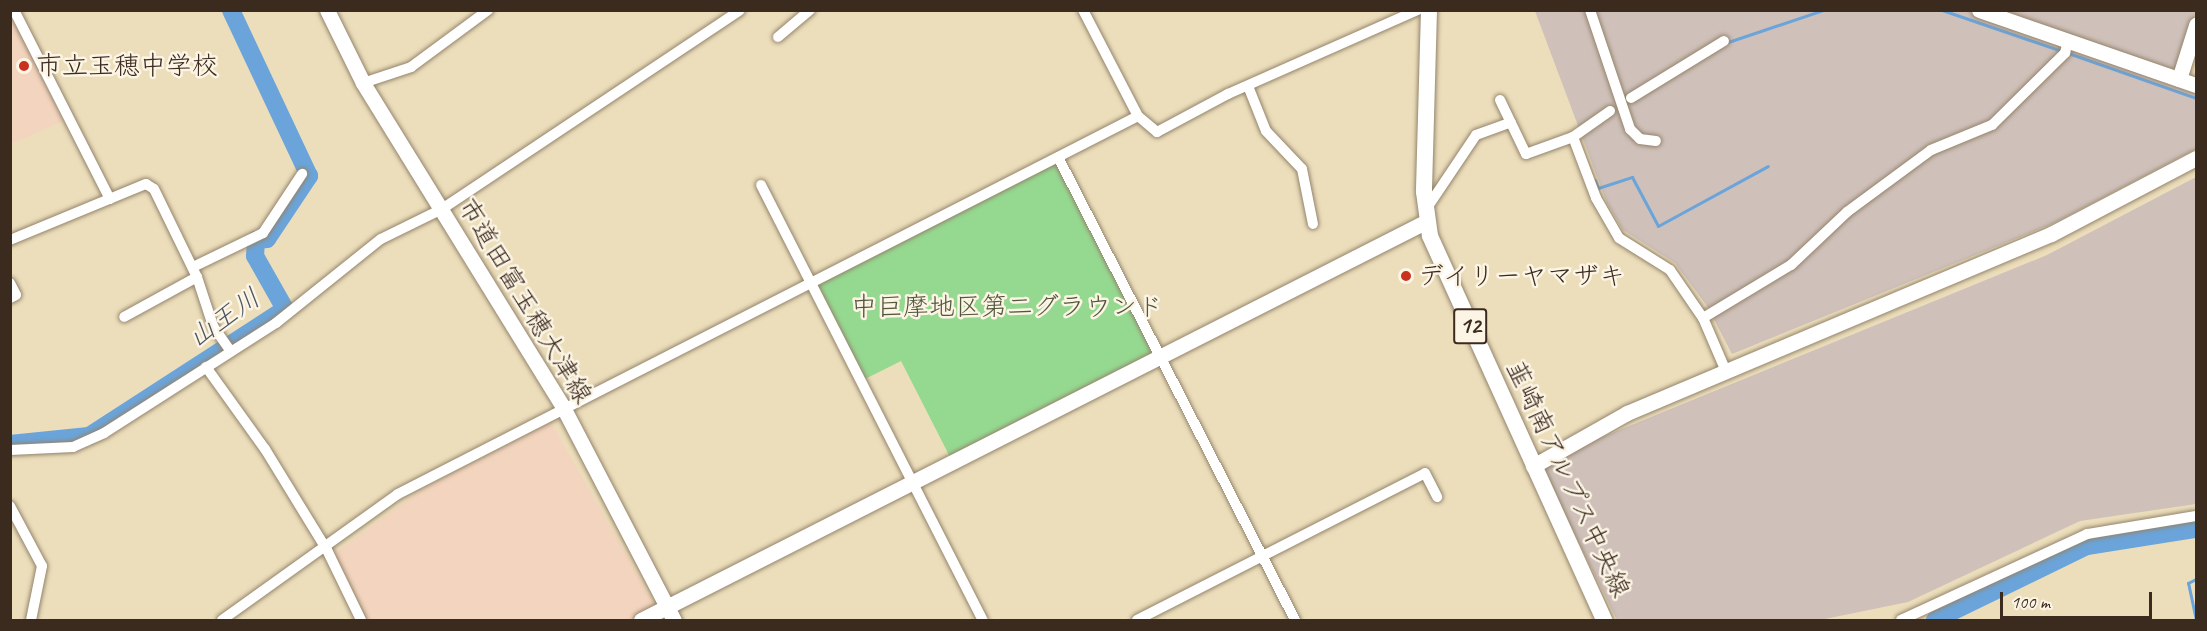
<!DOCTYPE html>
<meta charset="utf-8">
<style>
body{margin:0}
#map{position:relative;width:2207px;height:631px;overflow:hidden;background:#ecdebb;font-family:Caveat,"Klee One",sans-serif}
div>[style]{position:absolute}
.built>*{inset:0;background:#f3d4be}
.industrial>*{inset:0;background:#cfc0ba}
.green>*{inset:0;background:#95d991}
.stream>*{height:3px;margin:-1.5px;padding:0 1.5px;transform-origin:1.5px;border-radius:1.5px;background:#6ba4da}
.river>*{height:18px;margin:-9px;padding:0 9px;transform-origin:9px;border-radius:9px;background:#6ba4da}
.roads{filter:drop-shadow(0 0 2px #94846c) drop-shadow(0 0 2px #94846c)}
.street>*{height:10px;margin:-5px;padding:0 5px;transform-origin:5px;border-radius:5px;background:#fff}
.secondary>*{height:15px;margin:-7.5px;padding:0 7.5px;transform-origin:7.5px;border-radius:7.5px;background:#fff}
.primary>*{height:16px;margin:-8px;padding:0 8px;transform-origin:8px;border-radius:8px;background:#fff}
.dots>*{width:16px;height:16px;translate:-50% -50%;box-sizing:border-box;border:3px solid #fcf5e5;border-radius:50%}
span{translate:-50% -50%;white-space:nowrap;text-align:center;line-height:1.15;-webkit-text-stroke:5px #fcf5e5;paint-order:stroke}
.shield-label span{padding:2px 4px;background:#fcf5e5;border:2px solid;border-radius:4px;-webkit-text-stroke-width:0}
.shield-label{font-size:24px;color:#3b2a1e;font-weight:700}
.poi-label{font-size:26px;color:#3b2a1e}
.left{translate:0 -50%;text-align:left}
.street-label{font-size:26px;color:#3b2a1e}
.park-label{font-size:26px;color:#52563b}
.water-label{font-size:27px;color:#4c5560;font-style:italic}
.frame{position:absolute;inset:0;border:12px solid #3b2a1e;pointer-events:none}
.scale{position:absolute;left:2000px;top:592px;width:152px;height:27px;box-sizing:border-box;border:3px solid #3b2a1e;border-top:0;padding-left:8px;font-size:18px;line-height:21px;white-space:nowrap;color:#3b2a1e;-webkit-text-stroke:4px #fcf5e5;paint-order:stroke}
</style>
<div id="map">
<div class="built">
<i style="clip-path:polygon(10px 11px,63px 121px,11px 144px,10px 144px)"></i>
<i style="clip-path:polygon(551px 422px,656px 607px,629px 620px,367px 620px,334px 554px,421px 490px)"></i>
</div>
<div class="industrial">
<i style="clip-path:polygon(1535px 11px,1967px 11px,2196px 91px,2196px 149px,2054px 223px,1732px 354px,1707px 306px,1675px 263px,1623px 230px,1607px 203px)"></i>
<i style="clip-path:polygon(1999px 11px,2196px 11px,2176px 71px)"></i>
<i style="clip-path:polygon(2196px 177px,2196px 504px,2080px 521px,1908px 602px,1820px 620px,1617px 620px,1542px 468px,1551px 458px,2047px 255px)"></i>
</div>
<div class="green">
<i style="clip-path:polygon(1058px 157px,1160px 356px,951px 459px,901px 361px,861px 381px,810px 284px)"></i>
</div>
<div class="stream">
<i style="left:1942px;top:10px;width:127px;rotate:18.9deg"></i>
<i style="left:1728px;top:42px;width:100px;rotate:-18.6deg"></i>
<i style="left:2068px;top:53px;width:136px;rotate:19.4deg"></i>
<i style="left:1595px;top:180px;width:9px;rotate:69deg"></i>
<i style="left:1598px;top:188px;width:36px;rotate:-18deg"></i>
<i style="left:1632px;top:177px;width:55px;rotate:62deg"></i>
<i style="left:1658px;top:226px;width:125px;rotate:-28.6deg"></i>
<i style="left:2196px;top:620px;width:38px;rotate:-102deg"></i>
<i style="left:2188px;top:583px;width:9px;rotate:-27deg"></i>
</div>
<div class="river">
<i style="left:10px;top:444px;width:79px;rotate:-5.8deg"></i>
<i style="left:89px;top:436px;width:234px;rotate:-32.9deg"></i>
<i style="left:285px;top:309px;width:61px;rotate:-119.5deg"></i>
<i style="left:255px;top:256px;width:16px;rotate:-86deg"></i>
<i style="left:256px;top:240px;width:11px;rotate:-5deg"></i>
<i style="left:267px;top:239px;width:76px;rotate:-56.3deg"></i>
<i style="left:309px;top:176px;width:183px;rotate:-115.2deg"></i>
<i style="left:1935px;top:620px;width:169px;rotate:-26deg"></i>
<i style="left:2087px;top:546px;width:110px;rotate:-8.9deg"></i>
</div>
<div class="roads">
<div class="street">
<i style="left:14px;top:10px;width:212px;rotate:63.1deg"></i>
<i style="left:1083px;top:10px;width:119px;rotate:62.6deg"></i>
<i style="left:1590px;top:10px;width:126px;rotate:71.4deg"></i>
<i style="left:1630px;top:129px;width:14px;rotate:45deg"></i>
<i style="left:1640px;top:139px;width:16px;rotate:7deg"></i>
<i style="left:778px;top:37px;width:42px;rotate:-40.2deg"></i>
<i style="left:363px;top:83px;width:51px;rotate:-18.4deg"></i>
<i style="left:411px;top:67px;width:96px;rotate:-36.5deg"></i>
<i style="left:1248px;top:86px;width:48px;rotate:68.2deg"></i>
<i style="left:1266px;top:131px;width:52px;rotate:46.5deg"></i>
<i style="left:1302px;top:169px;width:56px;rotate:78.7deg"></i>
<i style="left:1631px;top:98px;width:109px;rotate:-31.5deg"></i>
<i style="left:1500px;top:100px;width:60px;rotate:64.3deg"></i>
<i style="left:1526px;top:154px;width:50px;rotate:-19.9deg"></i>
<i style="left:1610px;top:111px;width:45px;rotate:144.9deg"></i>
<i style="left:1573px;top:137px;width:65px;rotate:69.3deg"></i>
<i style="left:1596px;top:198px;width:46px;rotate:60.1deg"></i>
<i style="left:1619px;top:238px;width:60px;rotate:32.1deg"></i>
<i style="left:1670px;top:270px;width:58px;rotate:55.5deg"></i>
<i style="left:1058px;top:157px;width:520px;rotate:62.89deg"></i>
<i style="left:761px;top:185px;width:488px;rotate:63deg"></i>
<i style="left:1429px;top:205px;width:84px;rotate:-56.1deg"></i>
<i style="left:1476px;top:135px;width:37px;rotate:-20deg"></i>
<i style="left:10px;top:240px;width:147px;rotate:-22.4deg"></i>
<i style="left:146px;top:184px;width:9px;rotate:32deg"></i>
<i style="left:154px;top:189px;width:98px;rotate:64deg"></i>
<i style="left:197px;top:277px;width:83px;rotate:151.3deg"></i>
<i style="left:193px;top:267px;width:78px;rotate:-25.9deg"></i>
<i style="left:263px;top:233px;width:71px;rotate:-56.5deg"></i>
<i style="left:197px;top:277px;width:52px;rotate:71.9deg"></i>
<i style="left:213px;top:326px;width:29px;rotate:55deg"></i>
<i style="left:10px;top:283px;width:13px;rotate:63deg"></i>
<i style="left:16px;top:295px;width:7px;rotate:153deg"></i>
<i style="left:206px;top:367px;width:101px;rotate:54.3deg"></i>
<i style="left:265px;top:449px;width:119px;rotate:58.5deg"></i>
<i style="left:327px;top:550px;width:78px;rotate:64.1deg"></i>
<i style="left:1725px;top:369px;width:56px;rotate:-113.3deg"></i>
<i style="left:1703px;top:318px;width:103px;rotate:-31.1deg"></i>
<i style="left:1791px;top:265px;width:77px;rotate:-43.4deg"></i>
<i style="left:1847px;top:212px;width:104px;rotate:-36.4deg"></i>
<i style="left:1931px;top:150px;width:66px;rotate:-22.3deg"></i>
<i style="left:1992px;top:125px;width:103px;rotate:-44.6deg"></i>
<i style="left:2065px;top:53px;width:12px;rotate:-76deg"></i>
<i style="left:10px;top:450px;width:63px;rotate:-2.7deg"></i>
<i style="left:73px;top:447px;width:34px;rotate:-24deg"></i>
<i style="left:104px;top:433px;width:204px;rotate:-32.6deg"></i>
<i style="left:276px;top:323px;width:134px;rotate:-38.7deg"></i>
<i style="left:381px;top:239px;width:68px;rotate:-26.2deg"></i>
<i style="left:442px;top:209px;width:358px;rotate:-33.7deg"></i>
<i style="left:10px;top:506px;width:68px;rotate:61.9deg"></i>
<i style="left:42px;top:566px;width:55px;rotate:101.5deg"></i>
<i style="left:222px;top:620px;width:216px;rotate:-35.6deg"></i>
<i style="left:398px;top:494px;width:186px;rotate:-27.1deg"></i>
<i style="left:564px;top:409px;width:644px;rotate:-27.04deg"></i>
<i style="left:1138px;top:116px;width:25px;rotate:40deg"></i>
<i style="left:1157px;top:132px;width:81px;rotate:-28.2deg"></i>
<i style="left:1228px;top:94px;width:208px;rotate:-23.9deg"></i>
<i style="left:1137px;top:620px;width:323px;rotate:-27deg"></i>
<i style="left:1425px;top:473px;width:27px;rotate:63deg"></i>
<i style="left:1901px;top:620px;width:205px;rotate:-24.8deg"></i>
<i style="left:2087px;top:534px;width:110px;rotate:-9.4deg"></i>
</div>
<div class="secondary">
<i style="left:327px;top:10px;width:81px;rotate:63.7deg"></i>
<i style="left:363px;top:83px;width:383px;rotate:58.3deg"></i>
<i style="left:564px;top:409px;width:238px;rotate:62.5deg"></i>
<i style="left:1979px;top:10px;width:230px;rotate:19.1deg"></i>
<i style="left:2179px;top:79px;width:57px;rotate:-72.5deg"></i>
<i style="left:1533px;top:466px;width:108px;rotate:-29.4deg"></i>
<i style="left:1627px;top:413px;width:460px;rotate:-22.9deg"></i>
<i style="left:2051px;top:234px;width:164px;rotate:-27.7deg"></i>
<i style="left:641px;top:620px;width:881px;rotate:-26.91deg"></i>
</div>
<div class="primary">
<i style="left:1429px;top:10px;width:182px;rotate:91.6deg"></i>
<i style="left:1424px;top:192px;width:44px;rotate:82.2deg"></i>
<i style="left:1430px;top:236px;width:422px;rotate:65.6deg"></i>
</div>
</div>
<div class="dots">
<i style="left:24px;top:66px;background:#c8321e"></i>
<i style="left:1406px;top:276px;background:#c8321e"></i>
</div>
<div class="shield-label">
<span style="left:1470px;top:326px">12</span>
</div>
<div class="poi-label">
<span class="left" style="left:36px;top:66px">市立玉穂中学校</span>
<span class="left" style="left:1418px;top:276px">デイリーヤマザキ</span>
</div>
<div class="street-label">
<span style="left:525px;top:301px;rotate:59deg">市道田富玉穂大津線</span>
<span style="left:1568px;top:479px;rotate:65deg">韮崎南アルプス中央線</span>
</div>
<div class="park-label">
<span style="left:1007px;top:307px">中巨摩地区第二グラウンド</span>
</div>
<div class="water-label">
<span style="left:224px;top:318px;rotate:-35deg">山王川</span>
</div>
<div class="frame"></div>
<div class="scale">100 m</div>
</div>
